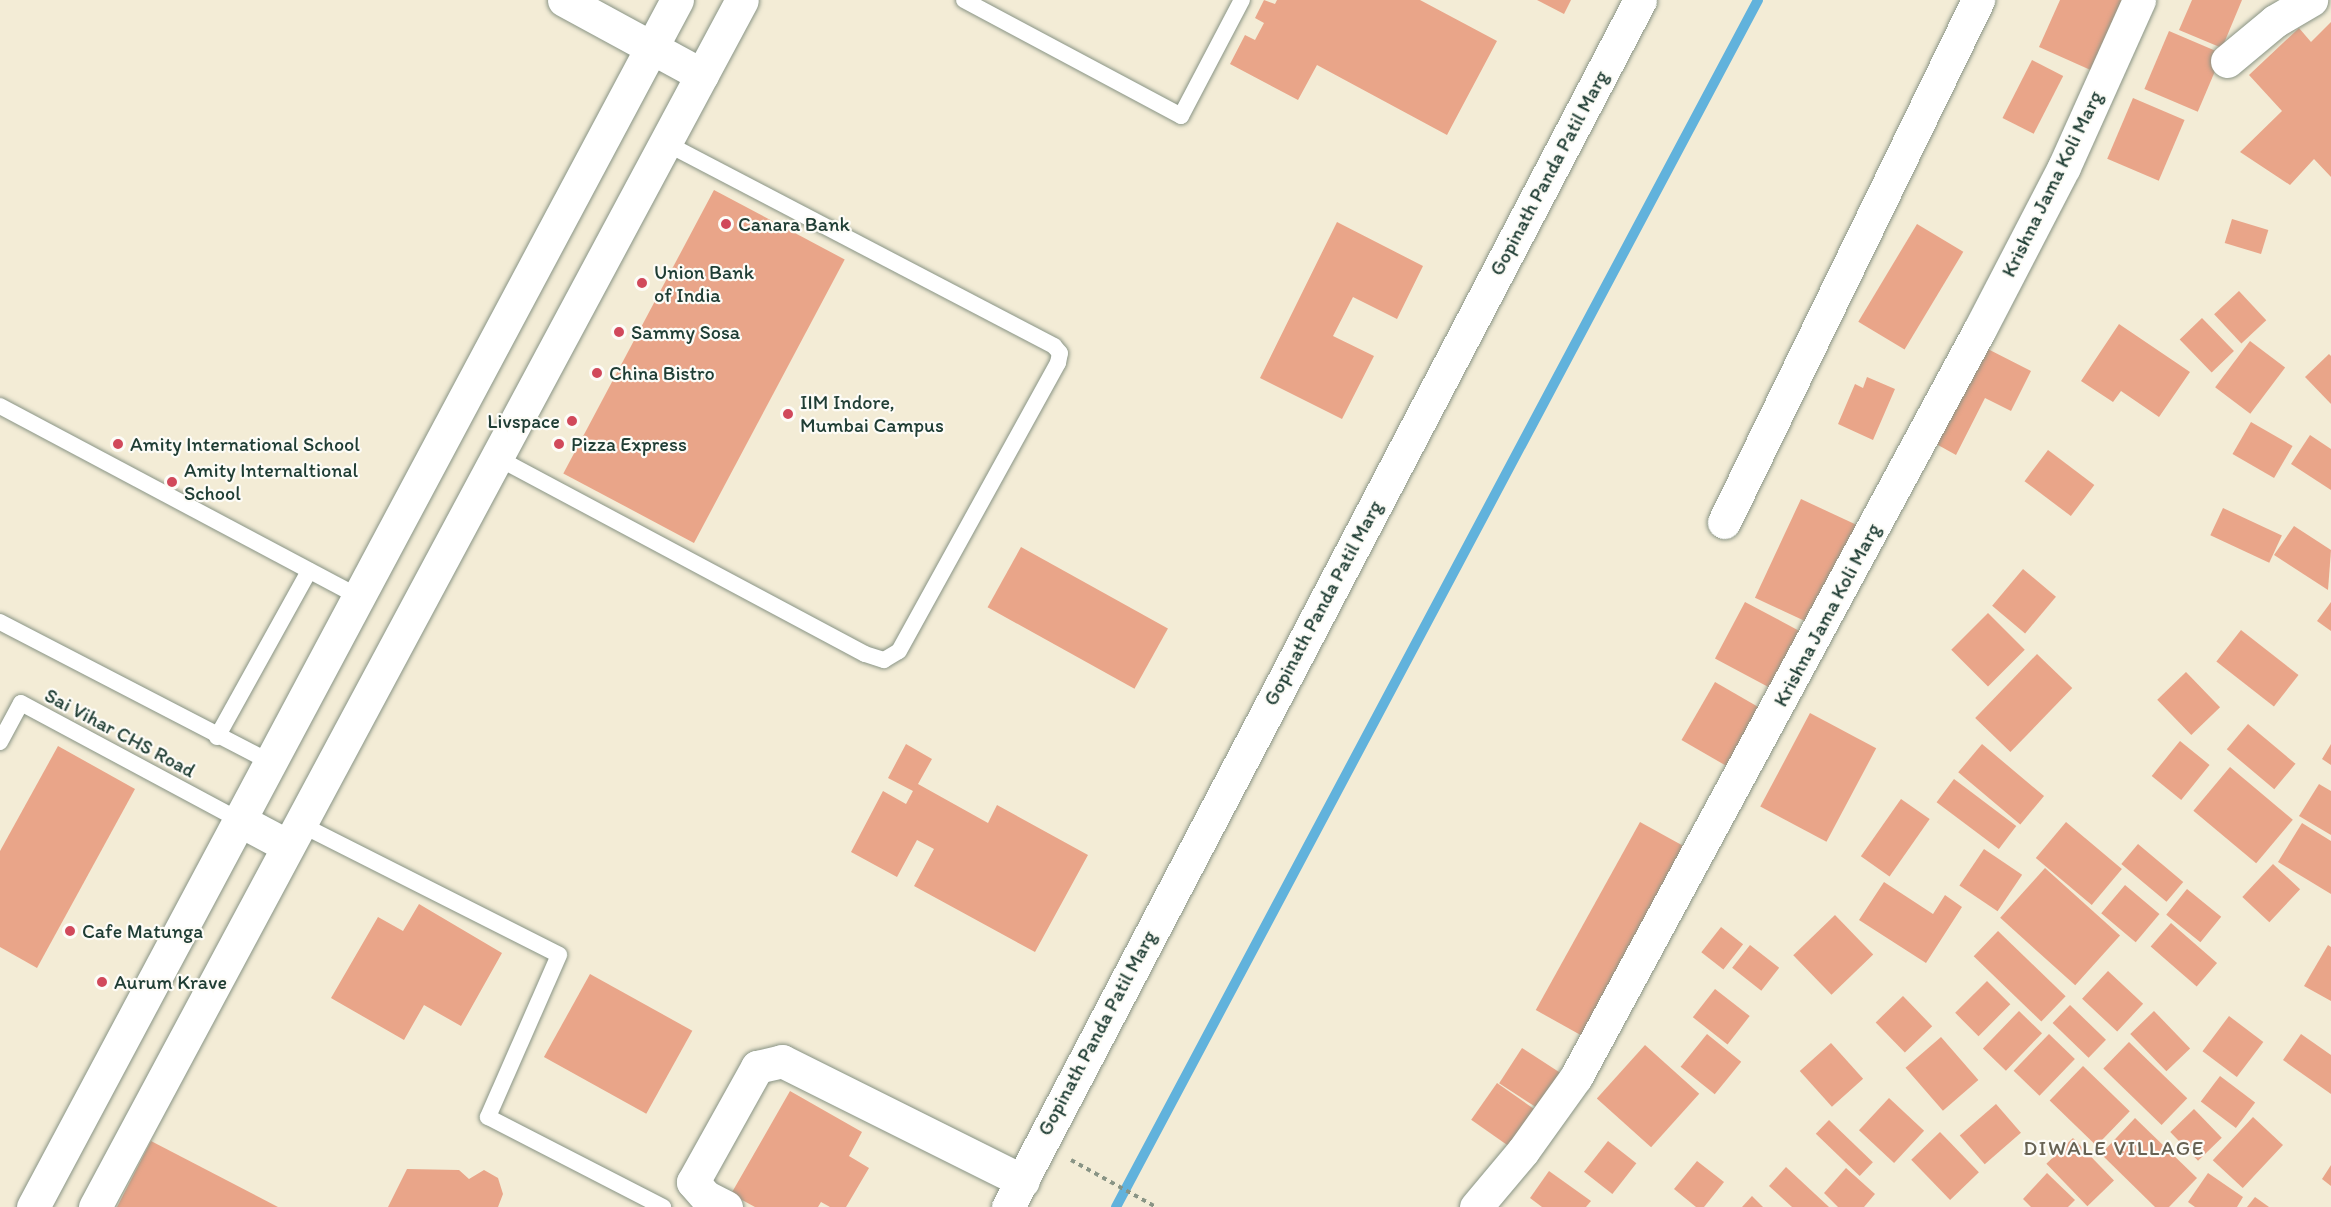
<!DOCTYPE html>
<style>
body{margin:0}
#map{position:relative;width:2331px;height:1207px;overflow:hidden;background:#f3ecd6;font-family:Itim,sans-serif}
div>[style]{position:absolute}
.stream>*{height:10px;margin:-5px;padding:0 5px;transform-origin:5px;border-radius:5px;background:#61b2dc}
.building>*{inset:0;background:#e9a589;transform-origin:0 0}
.path>*{height:4px;margin-top:-2px;transform-origin:0;background:repeating-linear-gradient(90deg,#899485 0 4.5px,transparent 0 9px)}
.roads{filter:drop-shadow(0 0 2px #899485) drop-shadow(0 0 2px #899485)}
.lane>*{height:16px;margin:-8px;padding:0 8px;transform-origin:8px;border-radius:8px;background:#fff}
.street>*{height:33px;margin:-16.5px;padding:0 16.5px;transform-origin:16.5px;border-radius:16.5px;background:#fff}
.secondary>*{height:33px;margin:-16.5px;padding:0 16.5px;transform-origin:16.5px;border-radius:16.5px;background:#fff}
.dots>*{width:16px;height:16px;translate:-50% -50%;box-sizing:border-box;border:3px solid #fdfcf7;border-radius:50%}
span{translate:-50% -50%;white-space:nowrap;text-align:center;line-height:1.15;-webkit-text-stroke:4.5px #fdfcf7;paint-order:stroke}
.street-label{font-size:20px;color:#1f3d34}
.poi-label{font-size:20px;color:#1f3d34}
.left{translate:0 -50%;text-align:left}
.right{translate:-100% -50%;text-align:right}
.neighbourhood-label{font-size:21px;color:#666152;letter-spacing:1.5px}
</style>
<div id="map">
<div class="stream">
<i style="left:1116px;top:1207px;width:1367px;rotate:-61.99deg"></i>
</div>
<div class="building">
<i style="clip-path:polygon(1264px 0,1275px 4px,1277px 0,1420px 0,1497px 41px,1447px 135px,1317px 65px,1298px 100px,1230px 64px,1245px 35px,1255px 40px,1264px 23px,1255px 18px)"></i>
<i style="clip-path:polygon(1537px 0,1571px 0,1564px 14px)"></i>
<i style="clip-path:polygon(2060px 0,2128px 0,2095px 72px,2039px 47px)"></i>
<i style="clip-path:polygon(2192px 0,2242px 0,2222px 48px,2179px 30px)"></i>
<i style="clip-path:polygon(2331px 22px,2331px 177px,2314px 159px,2290px 185px,2240px 152px,2282px 111px,2249px 75px,2299px 28px,2311px 42px)"></i>
<i style="left:2169px;top:31px;width:58px;height:63px;rotate:23deg"></i>
<i style="left:2032px;top:60px;width:35px;height:65px;rotate:27deg"></i>
<i style="left:2133px;top:98px;width:56px;height:66px;rotate:23deg"></i>
<i style="left:714px;top:190px;width:148px;height:321px;rotate:28deg"></i>
<i style="left:2232px;top:219px;width:38px;height:25px;rotate:17deg"></i>
<i style="clip-path:polygon(1337px 222px,1423px 266px,1397px 319px,1353px 297px,1333px 336px,1374px 356px,1342px 419px,1260px 378px)"></i>
<i style="left:1917px;top:224px;width:54px;height:114px;rotate:31deg"></i>
<i style="left:2239px;top:291px;width:40px;height:34px;rotate:47deg"></i>
<i style="left:2202px;top:318px;width:46px;height:31px;rotate:46deg"></i>
<i style="clip-path:polygon(2119px 324px,2190px 372px,2159px 417px,2121px 391px,2113px 402px,2081px 381px)"></i>
<i style="left:2250px;top:341px;width:44px;height:58px;rotate:37deg"></i>
<i style="clip-path:polygon(1978px 344px,2031px 371px,2011px 411px,1985px 398px,1956px 455px,1929px 440px)"></i>
<i style="clip-path:polygon(2329px 354px,2331px 356px,2331px 404px,2305px 377px)"></i>
<i style="clip-path:polygon(1867px 377px,1895px 389px,1873px 440px,1838px 424px,1855px 384px,1863px 388px)"></i>
<i style="left:2251px;top:422px;width:48px;height:37px;rotate:30deg"></i>
<i style="clip-path:polygon(2310px 435px,2331px 449px,2331px 490px,2291px 464px)"></i>
<i style="left:2048px;top:450px;width:58px;height:39px;rotate:37deg"></i>
<i style="left:1801px;top:499px;width:64px;height:109px;rotate:25deg"></i>
<i style="left:2223px;top:508px;width:65px;height:30px;rotate:25deg"></i>
<i style="clip-path:polygon(2294px 526px,2331px 550px,2328px 590px,2274px 555px)"></i>
<i style="left:1021px;top:547px;width:168px;height:69px;rotate:29deg"></i>
<i style="left:2023px;top:569px;width:43px;height:48px;rotate:40deg"></i>
<i style="left:1745px;top:602px;width:69px;height:64px;rotate:28deg"></i>
<i style="clip-path:polygon(2331px 602px,2331px 631px,2317px 621px)"></i>
<i style="left:1988px;top:613px;width:52px;height:52px;rotate:45deg"></i>
<i style="left:2241px;top:630px;width:73px;height:40px;rotate:38deg"></i>
<i style="left:2037px;top:654px;width:49px;height:89px;rotate:44deg"></i>
<i style="left:2186px;top:672px;width:49px;height:40px;rotate:46deg"></i>
<i style="left:1715px;top:682px;width:62px;height:67px;rotate:30deg"></i>
<i style="left:1810px;top:713px;width:75px;height:106px;rotate:28deg"></i>
<i style="left:2248px;top:724px;width:62px;height:33px;rotate:40deg"></i>
<i style="left:2180px;top:741px;width:38px;height:45px;rotate:39deg"></i>
<i style="clip-path:polygon(906px 744px,932px 759px,918px 784px,988px 823px,997px 805px,1088px 855px,1035px 952px,914px 886px,934px 849px,917px 840px,897px 877px,851px 852px,883px 791px,906px 804px,913px 791px,888px 778px)"></i>
<i style="left:1982px;top:744px;width:81px;height:37px;rotate:40deg"></i>
<i style="clip-path:polygon(2331px 744px,2331px 765px,2322px 759px)"></i>
<i style="clip-path:polygon(58px 746px,135px 789px,37px 968px,0 947px,0 851px)"></i>
<i style="left:2230px;top:767px;width:82px;height:57px;rotate:40deg"></i>
<i style="left:1954px;top:779px;width:78px;height:29px;rotate:37deg"></i>
<i style="clip-path:polygon(2319px 784px,2331px 791px,2331px 835px,2299px 816px)"></i>
<i style="left:1901px;top:799px;width:35px;height:70px;rotate:35deg"></i>
<i style="left:1640px;top:822px;width:60px;height:215px;rotate:29deg"></i>
<i style="left:2066px;top:822px;width:73px;height:47px;rotate:40deg"></i>
<i style="clip-path:polygon(2302px 823px,2331px 841px,2331px 894px,2278px 862px)"></i>
<i style="left:2138px;top:844px;width:59px;height:26px;rotate:40deg"></i>
<i style="left:1984px;top:849px;width:46px;height:44px;rotate:34deg"></i>
<i style="left:2273px;top:864px;width:37px;height:45px;rotate:43deg"></i>
<i style="left:2045px;top:868px;width:101px;height:67px;rotate:42deg"></i>
<i style="clip-path:polygon(1884px 882px,1933px 914px,1945px 895px,1962px 907px,1926px 963px,1859px 920px)"></i>
<i style="left:2125px;top:885px;width:45px;height:37px;rotate:40deg"></i>
<i style="left:2187px;top:889px;width:44px;height:33px;rotate:39deg"></i>
<i style="clip-path:polygon(419px 904px,502px 953px,461px 1026px,424px 1005px,404px 1040px,331px 998px,378px 917px,403px 931px)"></i>
<i style="left:1835px;top:915px;width:55px;height:58px;rotate:46deg"></i>
<i style="left:2171px;top:923px;width:61px;height:31px;rotate:41deg"></i>
<i style="left:1721px;top:927px;width:28px;height:32px;rotate:38deg"></i>
<i style="left:1998px;top:931px;width:94px;height:35px;rotate:44deg"></i>
<i style="left:1750px;top:945px;width:37px;height:29px;rotate:38deg"></i>
<i style="clip-path:polygon(2328px 945px,2331px 947px,2331px 1001px,2304px 986px)"></i>
<i style="left:2108px;top:971px;width:48px;height:38px;rotate:43deg"></i>
<i style="left:590px;top:974px;width:117px;height:95px;rotate:29deg"></i>
<i style="left:1987px;top:981px;width:33px;height:45px;rotate:45deg"></i>
<i style="left:1715px;top:989px;width:44px;height:36px;rotate:38deg"></i>
<i style="left:1903px;top:996px;width:42px;height:38px;rotate:46deg"></i>
<i style="left:2070px;top:1005px;width:50px;height:25px;rotate:44deg"></i>
<i style="left:2019px;top:1011px;width:32px;height:52px;rotate:44deg"></i>
<i style="left:2154px;top:1011px;width:52px;height:33px;rotate:46deg"></i>
<i style="left:2229px;top:1016px;width:43px;height:44px;rotate:37deg"></i>
<i style="left:1707px;top:1034px;width:44px;height:42px;rotate:39deg"></i>
<i style="left:2049px;top:1034px;width:36px;height:51px;rotate:44deg"></i>
<i style="clip-path:polygon(2301px 1034px,2331px 1055px,2331px 1094px,2283px 1060px)"></i>
<i style="left:1941px;top:1037px;width:57px;height:47px;rotate:49deg"></i>
<i style="left:2129px;top:1042px;width:81px;height:37px;rotate:44deg"></i>
<i style="left:1831px;top:1043px;width:48px;height:42px;rotate:48deg"></i>
<i style="left:1645px;top:1045px;width:73px;height:72px;rotate:42deg"></i>
<i style="left:1522px;top:1048px;width:46px;height:42px;rotate:33deg"></i>
<i style="left:2083px;top:1066px;width:65px;height:48px;rotate:44deg"></i>
<i style="left:2220px;top:1076px;width:44px;height:32px;rotate:37deg"></i>
<i style="left:1497px;top:1083px;width:50px;height:45px;rotate:35deg"></i>
<i style="clip-path:polygon(790px 1091px,862px 1132px,849px 1156px,869px 1168px,846px 1207px,830px 1207px,821px 1202px,818px 1207px,755px 1207px,731px 1194px)"></i>
<i style="left:1889px;top:1098px;width:48px;height:44px;rotate:43deg"></i>
<i style="left:1996px;top:1104px;width:38px;height:48px;rotate:49deg"></i>
<i style="left:2194px;top:1109px;width:40px;height:33px;rotate:46deg"></i>
<i style="left:2253px;top:1117px;width:41px;height:59px;rotate:43deg"></i>
<i style="clip-path:polygon(2135px 1118px,2197px 1178px,2169px 1207px,2155px 1207px,2101px 1154px)"></i>
<i style="left:1829px;top:1120px;width:61px;height:19px;rotate:44deg"></i>
<i style="left:1940px;top:1132px;width:56px;height:40px;rotate:46deg"></i>
<i style="left:2073px;top:1138px;width:59px;height:37px;rotate:46deg"></i>
<i style="clip-path:polygon(151px 1141px,278px 1207px,117px 1207px)"></i>
<i style="left:1608px;top:1141px;width:36px;height:39px;rotate:38deg"></i>
<i style="clip-path:polygon(1697px 1161px,1724px 1182px,1704px 1207px,1696px 1207px,1674px 1189px)"></i>
<i style="clip-path:polygon(2331px 1165px,2331px 1186px,2322px 1179px)"></i>
<i style="clip-path:polygon(1786px 1167px,1829px 1207px,1792px 1207px,1769px 1186px)"></i>
<i style="clip-path:polygon(1846px 1168px,1875px 1194px,1864px 1207px,1838px 1207px,1824px 1193px)"></i>
<i style="clip-path:polygon(407px 1169px,459px 1170px,469px 1179px,484px 1170px,498px 1178px,503px 1194px,498px 1207px,388px 1207px)"></i>
<i style="clip-path:polygon(1549px 1171px,1591px 1201px,1586px 1207px,1542px 1207px,1530px 1198px)"></i>
<i style="clip-path:polygon(2047px 1173px,2075px 1200px,2068px 1207px,2031px 1207px,2023px 1199px)"></i>
<i style="clip-path:polygon(2208px 1173px,2243px 1197px,2237px 1207px,2195px 1207px,2188px 1202px)"></i>
<i style="clip-path:polygon(1752px 1196px,1763px 1207px,1742px 1207px)"></i>
<i style="clip-path:polygon(2255px 1197px,2269px 1207px,2247px 1207px)"></i>
</div>
<div class="path">
<i style="left:1071px;top:1160px;width:97px;rotate:28.9deg"></i>
</div>
<div class="roads">
<div class="lane">
<i style="left:964px;top:0;width:246px;rotate:28.1deg"></i>
<i style="left:1181px;top:116px;width:131px;rotate:-62.3deg"></i>
<i style="left:0;top:406px;width:407px;rotate:28deg"></i>
<i style="left:496px;top:457px;width:418px;rotate:28.1deg"></i>
<i style="left:865px;top:654px;width:20px;rotate:18deg"></i>
<i style="left:884px;top:660px;width:17px;rotate:-31deg"></i>
<i style="left:899px;top:651px;width:329px;rotate:-61.1deg"></i>
<i style="left:1058px;top:363px;width:10px;rotate:-79deg"></i>
<i style="left:1060px;top:353px;width:9px;rotate:-131deg"></i>
<i style="left:1054px;top:346px;width:438px;rotate:-152.4deg"></i>
<i style="left:0;top:622px;width:304px;rotate:27.4deg"></i>
<i style="left:217px;top:737px;width:190px;rotate:-61deg"></i>
<i style="left:0;top:742px;width:44px;rotate:-61.7deg"></i>
<i style="left:21px;top:703px;width:247px;rotate:28.2deg"></i>
<i style="left:300px;top:824px;width:290px;rotate:26.8deg"></i>
<i style="left:559px;top:955px;width:177px;rotate:113.7deg"></i>
<i style="left:488px;top:1117px;width:197px;rotate:27.2deg"></i>
</div>
<div class="street">
<i style="left:564px;top:0;width:157px;rotate:28.5deg"></i>
<i style="left:2227px;top:61px;width:62px;rotate:-39.8deg"></i>
<i style="left:2275px;top:21px;width:42px;rotate:-30.3deg"></i>
<i style="left:1724px;top:522px;width:581px;rotate:-64.05deg"></i>
<i style="left:239px;top:820px;width:55px;rotate:28deg"></i>
<i style="left:726px;top:1207px;width:22px;rotate:-153deg"></i>
<i style="left:706px;top:1197px;width:20px;rotate:-131deg"></i>
<i style="left:693px;top:1182px;width:132px;rotate:-60.9deg"></i>
<i style="left:757px;top:1067px;width:26px;rotate:-13deg"></i>
<i style="left:782px;top:1061px;width:269px;rotate:26.5deg"></i>
<i style="left:1476px;top:1207px;width:73px;rotate:-50deg"></i>
<i style="left:1523px;top:1151px;width:91px;rotate:-54.4deg"></i>
<i style="left:1576px;top:1077px;width:850px;rotate:-61.63deg"></i>
<i style="left:1980px;top:329px;width:182px;rotate:-62.6deg"></i>
<i style="left:2064px;top:167px;width:183px;rotate:-65.8deg"></i>
</div>
<div class="secondary">
<i style="left:33px;top:1207px;width:1368px;rotate:-61.92deg"></i>
<i style="left:95px;top:1207px;width:1369px;rotate:-61.81deg"></i>
<i style="left:1008px;top:1207px;width:1362px;rotate:-62.36deg"></i>
</div>
</div>
<div class="dots">
<i style="left:726px;top:224px;background:#d1495b"></i>
<i style="left:642px;top:283px;background:#d1495b"></i>
<i style="left:619px;top:332px;background:#d1495b"></i>
<i style="left:597px;top:373px;background:#d1495b"></i>
<i style="left:788px;top:414px;background:#d1495b"></i>
<i style="left:572px;top:421px;background:#d1495b"></i>
<i style="left:118px;top:444px;background:#d1495b"></i>
<i style="left:559px;top:444px;background:#d1495b"></i>
<i style="left:172px;top:482px;background:#d1495b"></i>
<i style="left:70px;top:931px;background:#d1495b"></i>
<i style="left:102px;top:982px;background:#d1495b"></i>
</div>
<div class="street-label">
<span style="left:1549px;top:173px;rotate:-62deg">Gopinath Panda Patil Marg</span>
<span style="left:2052px;top:184px;rotate:-64deg">Krishna Jama Koli Marg</span>
<span style="left:1323px;top:603px;rotate:-62deg">Gopinath Panda Patil Marg</span>
<span style="left:1827px;top:615px;rotate:-62deg">Krishna Jama Koli Marg</span>
<span style="left:120px;top:733px;rotate:28deg">Sai Vihar CHS Road</span>
<span style="left:1097px;top:1033px;rotate:-62deg">Gopinath Panda Patil Marg</span>
</div>
<div class="poi-label">
<span class="left" style="left:738px;top:224px">Canara Bank</span>
<span class="left" style="left:654px;top:284px">Union Bank<br>of India</span>
<span class="left" style="left:631px;top:332px">Sammy Sosa</span>
<span class="left" style="left:609px;top:373px">China Bistro</span>
<span class="left" style="left:800px;top:414px">IIM Indore,<br>Mumbai Campus</span>
<span class="right" style="left:560px;top:421px">Livspace</span>
<span class="left" style="left:130px;top:444px">Amity International School</span>
<span class="left" style="left:571px;top:444px">Pizza Express</span>
<span class="left" style="left:184px;top:482px">Amity Internaltional<br>School</span>
<span class="left" style="left:82px;top:931px">Cafe Matunga</span>
<span class="left" style="left:114px;top:982px">Aurum Krave</span>
</div>
<div class="neighbourhood-label">
<span style="left:2114px;top:1148px">DIWALE VILLAGE</span>
</div>
</div>
